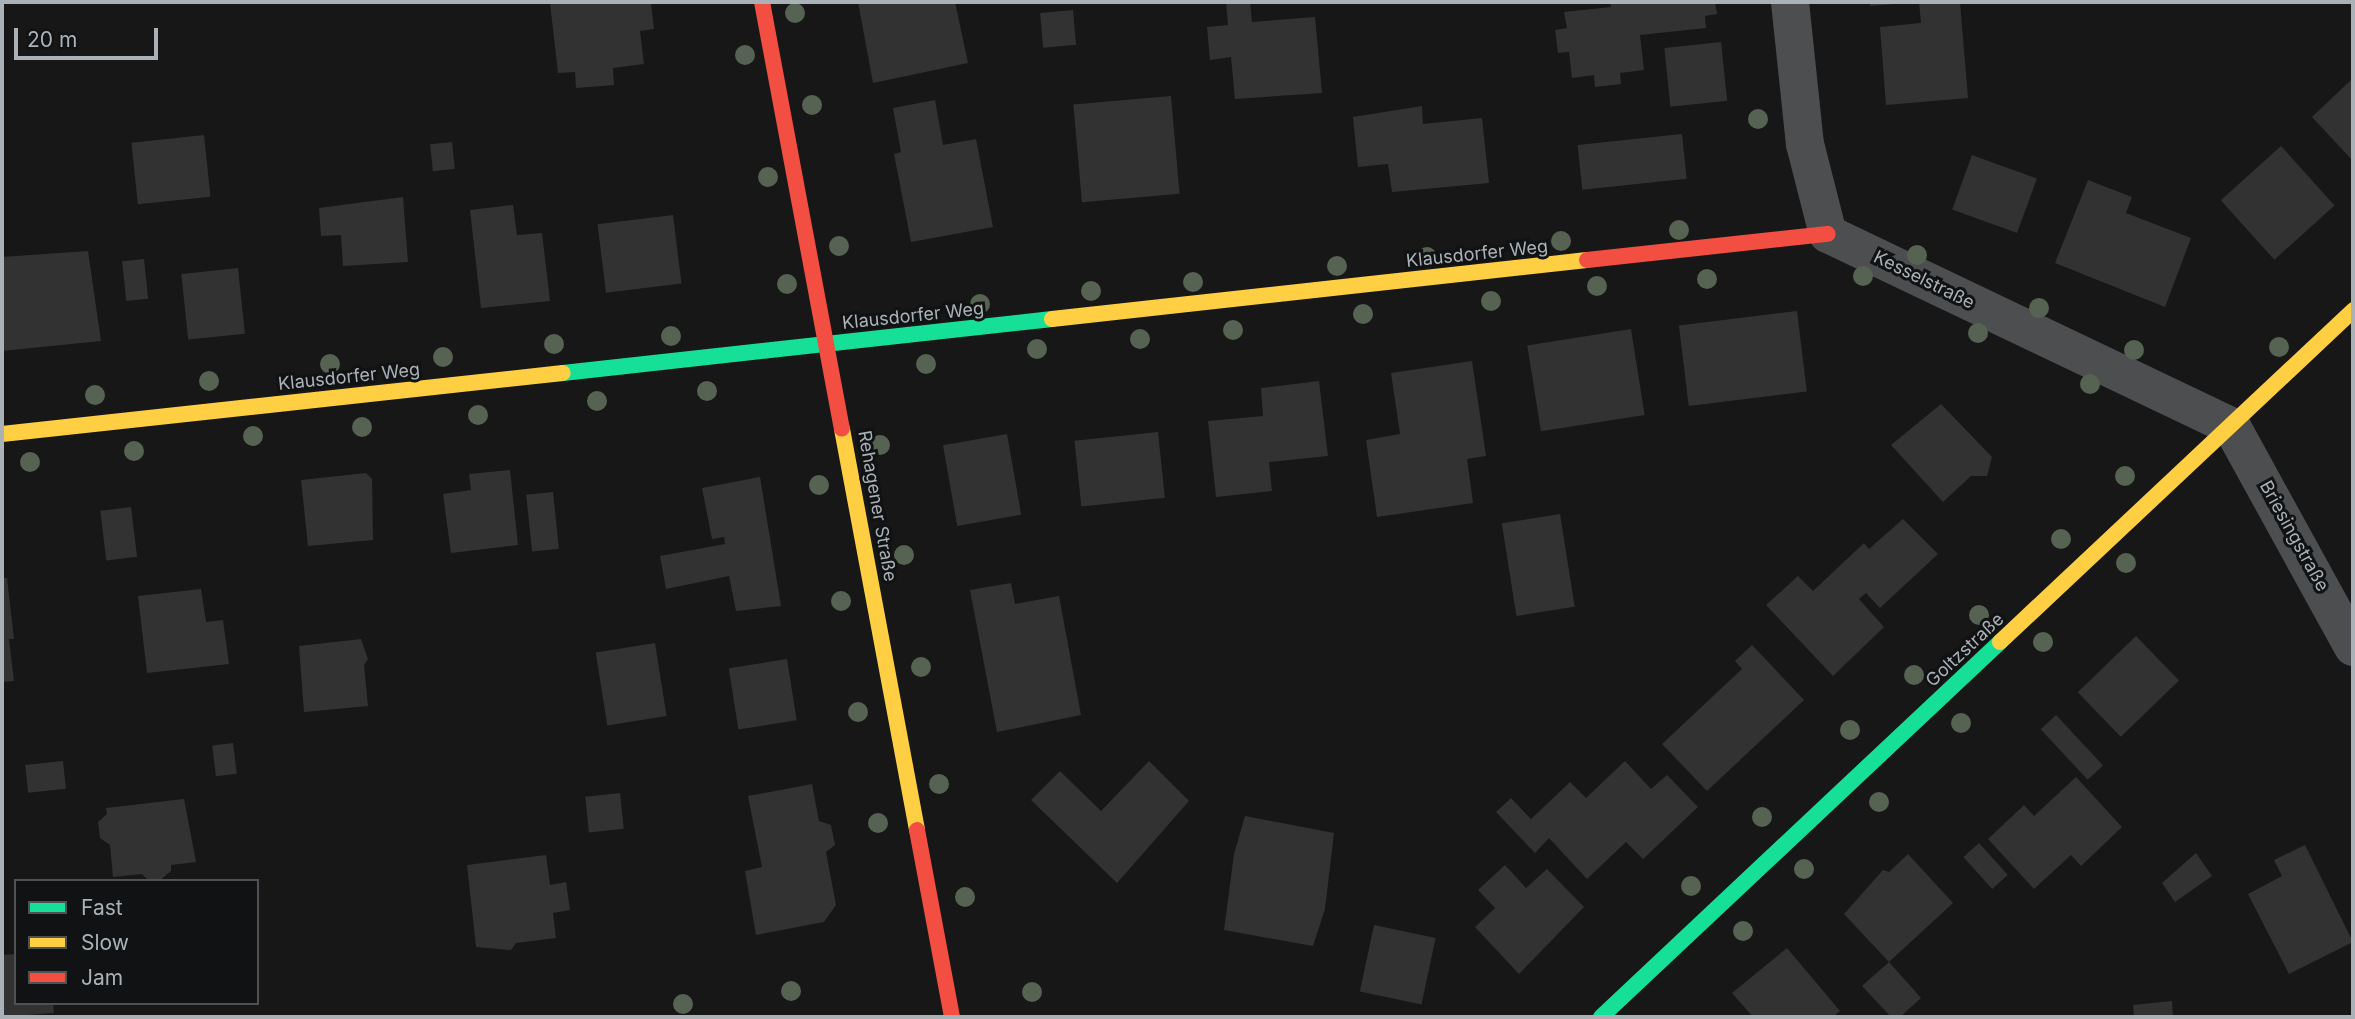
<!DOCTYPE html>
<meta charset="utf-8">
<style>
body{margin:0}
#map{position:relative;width:2355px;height:1019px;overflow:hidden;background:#171717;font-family:Inter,sans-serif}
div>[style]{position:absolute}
.building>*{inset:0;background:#323232;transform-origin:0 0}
.street>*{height:38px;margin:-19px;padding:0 19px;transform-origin:19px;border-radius:19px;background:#4c4e50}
.fast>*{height:16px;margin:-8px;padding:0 8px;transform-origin:8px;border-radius:8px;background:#16e098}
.slow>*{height:16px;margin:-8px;padding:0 8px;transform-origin:8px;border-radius:8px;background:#ffcf43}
.jam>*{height:16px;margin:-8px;padding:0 8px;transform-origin:8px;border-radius:8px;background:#f24e42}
.trees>*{width:20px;height:20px;margin:-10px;border-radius:50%;background:#566252}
span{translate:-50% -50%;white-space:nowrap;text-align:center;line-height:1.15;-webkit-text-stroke:6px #111213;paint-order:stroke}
.street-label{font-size:18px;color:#aab2b7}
.frame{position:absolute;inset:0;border:4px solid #aab2b7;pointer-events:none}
.legend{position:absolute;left:14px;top:879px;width:245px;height:126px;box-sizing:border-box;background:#111213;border:2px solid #4e5255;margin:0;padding:9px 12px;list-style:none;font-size:21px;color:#aab2b7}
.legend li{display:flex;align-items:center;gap:14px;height:35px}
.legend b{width:35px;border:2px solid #4e5255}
.scale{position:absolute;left:14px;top:28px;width:144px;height:32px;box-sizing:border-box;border:4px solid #aab2b7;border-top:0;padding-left:9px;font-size:21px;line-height:24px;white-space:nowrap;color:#aab2b7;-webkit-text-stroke:5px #111213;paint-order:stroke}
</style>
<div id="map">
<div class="building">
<i style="clip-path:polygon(858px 2px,955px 2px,968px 63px,873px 83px)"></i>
<i style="clip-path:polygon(1226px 2px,1250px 2px,1252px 22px,1315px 17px,1322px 93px,1235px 99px,1231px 57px,1210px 60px,1207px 27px,1228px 25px)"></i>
<i style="clip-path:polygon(1610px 2px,1715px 2px,1717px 14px,1705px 16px,1706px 28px,1640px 35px,1644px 70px,1620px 73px,1621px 84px,1595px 87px,1594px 75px,1572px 78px,1569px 52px,1558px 53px,1555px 30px,1567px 28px,1564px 12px,1611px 7px)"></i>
<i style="clip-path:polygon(1870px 2px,1895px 2px,1895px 4px,1870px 6px)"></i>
<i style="clip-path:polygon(1919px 2px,1960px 2px,1968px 98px,1886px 105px,1880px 27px,1921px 23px)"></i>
<i style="clip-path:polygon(550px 3px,651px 3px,654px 29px,640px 31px,644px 64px,613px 68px,614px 85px,576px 88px,575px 72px,558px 73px)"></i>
<i style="left:1073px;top:10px;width:35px;height:33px;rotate:85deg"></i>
<i style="left:1721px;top:42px;width:59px;height:57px;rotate:84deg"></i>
<i style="clip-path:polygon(2353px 78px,2353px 161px,2312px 117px)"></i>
<i style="left:1171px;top:96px;width:98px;height:98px;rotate:85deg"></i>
<i style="clip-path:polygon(935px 100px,943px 145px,976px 139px,993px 227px,911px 242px,894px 154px,901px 152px,893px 108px)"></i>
<i style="clip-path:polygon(1422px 106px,1423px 124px,1482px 118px,1489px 183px,1392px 192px,1388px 164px,1358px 167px,1353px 117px)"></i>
<i style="left:1682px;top:134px;width:45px;height:105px;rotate:84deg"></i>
<i style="left:204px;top:135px;width:62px;height:73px;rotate:84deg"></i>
<i style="left:452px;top:142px;width:27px;height:22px;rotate:84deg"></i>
<i style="left:2281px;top:146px;width:80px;height:81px;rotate:48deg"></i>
<i style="left:1972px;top:155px;width:69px;height:58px;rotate:20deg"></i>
<i style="clip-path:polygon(2088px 180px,2132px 197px,2126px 213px,2191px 238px,2165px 307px,2055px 263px)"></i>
<i style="clip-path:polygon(403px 197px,408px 262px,343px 266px,341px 235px,321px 236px,319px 208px)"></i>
<i style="clip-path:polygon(513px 205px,517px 235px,542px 233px,550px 301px,481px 308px,470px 210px)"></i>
<i style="left:673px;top:215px;width:69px;height:76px;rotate:83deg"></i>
<i style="clip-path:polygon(88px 251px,101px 341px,2px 351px,2px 257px)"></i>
<i style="left:144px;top:259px;width:40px;height:22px;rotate:84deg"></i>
<i style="left:238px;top:268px;width:66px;height:57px;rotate:84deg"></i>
<i style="left:1797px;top:311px;width:81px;height:119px;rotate:83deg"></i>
<i style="left:1631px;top:329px;width:87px;height:105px;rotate:81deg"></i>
<i style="clip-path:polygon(1472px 361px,1486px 456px,1467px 459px,1473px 503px,1377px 517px,1366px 440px,1400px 434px,1391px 373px)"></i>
<i style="clip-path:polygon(1319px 381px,1328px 456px,1269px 462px,1272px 491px,1216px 497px,1208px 421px,1263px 416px,1261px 388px)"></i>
<i style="clip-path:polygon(1941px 404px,1992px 457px,1987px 476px,1971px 476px,1943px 502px,1891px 445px)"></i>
<i style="left:1158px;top:432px;width:66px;height:84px;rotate:84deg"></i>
<i style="left:1007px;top:434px;width:82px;height:65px;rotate:80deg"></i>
<i style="clip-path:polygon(510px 470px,518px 545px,451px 553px,443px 494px,471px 490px,469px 474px)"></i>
<i style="clip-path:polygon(366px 473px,372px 479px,373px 540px,308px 546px,301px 480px)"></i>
<i style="clip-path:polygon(760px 477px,781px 606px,736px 611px,729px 576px,666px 589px,660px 556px,725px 544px,724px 537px,712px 539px,702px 488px)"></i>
<i style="left:553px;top:492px;width:57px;height:27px;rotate:84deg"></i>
<i style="left:131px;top:507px;width:50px;height:31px;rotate:83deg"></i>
<i style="left:1560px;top:514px;width:94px;height:59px;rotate:81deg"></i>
<i style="clip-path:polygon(1903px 519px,1938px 554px,1880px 608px,1866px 593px,1859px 599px,1884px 627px,1833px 676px,1766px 605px,1798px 576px,1813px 591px,1864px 543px,1869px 549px)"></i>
<i style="clip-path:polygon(2px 578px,7px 578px,14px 639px,9px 639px,14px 681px,2px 682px)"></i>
<i style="clip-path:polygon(1011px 583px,1015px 604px,1059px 596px,1081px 715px,997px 732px,970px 590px)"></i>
<i style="clip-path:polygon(201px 589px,206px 622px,223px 620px,229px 664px,147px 673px,138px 596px)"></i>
<i style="left:2136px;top:636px;width:62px;height:81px;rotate:46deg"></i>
<i style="clip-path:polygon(361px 639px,368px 659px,364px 665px,368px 706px,304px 712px,299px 646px)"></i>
<i style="left:655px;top:643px;width:74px;height:60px;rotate:81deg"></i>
<i style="clip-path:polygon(1752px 645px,1804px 700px,1707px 791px,1662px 744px,1742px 669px,1735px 661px)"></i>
<i style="left:787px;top:659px;width:62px;height:59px;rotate:81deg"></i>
<i style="left:2056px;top:715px;width:69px;height:21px;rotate:47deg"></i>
<i style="left:233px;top:743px;width:31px;height:21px;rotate:83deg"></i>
<i style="left:63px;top:761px;width:28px;height:38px;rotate:84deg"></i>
<i style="clip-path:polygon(1149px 761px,1189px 801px,1117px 883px,1031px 800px,1060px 771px,1101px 811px)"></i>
<i style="clip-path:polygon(1625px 761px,1651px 789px,1667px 775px,1698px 807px,1643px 859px,1626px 842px,1587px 879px,1549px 838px,1535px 853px,1496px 812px,1511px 798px,1531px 819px,1570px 782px,1586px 798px)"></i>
<i style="clip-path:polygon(2076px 777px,2122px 827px,2081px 866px,2071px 855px,2034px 889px,1988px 839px,2024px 805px,2034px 816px)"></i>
<i style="clip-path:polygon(812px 784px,819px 821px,831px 825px,835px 845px,826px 852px,836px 905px,824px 922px,756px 935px,745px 871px,762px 867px,748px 796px)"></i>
<i style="left:620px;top:793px;width:36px;height:35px;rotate:84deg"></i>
<i style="clip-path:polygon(184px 799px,196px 862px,171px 865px,171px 871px,159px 881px,149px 881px,142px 874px,113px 877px,110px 845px,100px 838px,98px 822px,107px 814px,106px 808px)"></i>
<i style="clip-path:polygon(1245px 816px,1334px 833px,1325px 909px,1313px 946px,1224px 930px,1234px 854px)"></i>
<i style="left:1979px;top:843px;width:43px;height:21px;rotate:48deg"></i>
<i style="clip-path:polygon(2305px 845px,2353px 942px,2289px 974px,2248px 894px,2282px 876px,2274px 860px)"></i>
<i style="clip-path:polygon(2196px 853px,2212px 876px,2175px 902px,2162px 883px)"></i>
<i style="clip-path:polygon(1908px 854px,1953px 903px,1889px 962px,1921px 998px,1900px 1017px,1891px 1017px,1862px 986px,1889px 962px,1844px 914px,1883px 870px,1889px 872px)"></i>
<i style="clip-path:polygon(546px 855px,550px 885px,566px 882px,570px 910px,553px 913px,556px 938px,516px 943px,511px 950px,476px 947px,467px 865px)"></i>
<i style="clip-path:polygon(1505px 865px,1526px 888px,1547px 869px,1584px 907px,1519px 974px,1475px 927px,1495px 908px,1478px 890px)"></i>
<i style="left:1374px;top:925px;width:63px;height:68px;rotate:12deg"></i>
<i style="clip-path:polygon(1787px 948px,1840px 1011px,1833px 1017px,1753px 1017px,1732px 993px)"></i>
<i style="clip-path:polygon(16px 954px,16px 1003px,53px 1003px,54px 1013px,2px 1017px,2px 955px)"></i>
<i style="clip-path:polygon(2172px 1001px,2173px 1017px,2134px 1017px,2133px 1005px)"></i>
</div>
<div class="street">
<i style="left:1790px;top:2px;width:143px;rotate:84deg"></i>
<i style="left:1805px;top:144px;width:93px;rotate:75.7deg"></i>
<i style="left:1828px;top:234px;width:448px;rotate:25.5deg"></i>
<i style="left:2232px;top:427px;width:251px;rotate:61.2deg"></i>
</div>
<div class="fast">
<i style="left:563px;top:373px;width:492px;rotate:-6.3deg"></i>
<i style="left:1601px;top:1017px;width:548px;rotate:-43.22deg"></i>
</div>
<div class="slow">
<i style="left:1052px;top:319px;width:538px;rotate:-6.29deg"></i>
<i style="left:842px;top:429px;width:408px;rotate:79.4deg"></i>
<i style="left:2px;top:434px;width:564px;rotate:-6.21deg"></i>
<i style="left:2000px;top:642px;width:485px;rotate:-43.2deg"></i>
</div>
<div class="jam">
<i style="left:762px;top:2px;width:434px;rotate:79.4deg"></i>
<i style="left:1587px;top:260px;width:242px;rotate:-6.2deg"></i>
<i style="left:917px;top:830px;width:190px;rotate:79.4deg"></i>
</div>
<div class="trees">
<i style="left:795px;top:13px"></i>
<i style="left:745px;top:55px"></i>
<i style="left:812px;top:105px"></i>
<i style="left:1758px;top:119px"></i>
<i style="left:768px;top:177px"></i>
<i style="left:1679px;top:230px"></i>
<i style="left:1561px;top:241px"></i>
<i style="left:839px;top:246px"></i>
<i style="left:1917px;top:255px"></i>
<i style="left:1427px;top:257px"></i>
<i style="left:1337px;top:266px"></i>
<i style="left:1863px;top:276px"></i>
<i style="left:1707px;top:279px"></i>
<i style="left:1193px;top:282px"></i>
<i style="left:787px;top:284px"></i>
<i style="left:1597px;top:286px"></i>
<i style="left:1091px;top:291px"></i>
<i style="left:1491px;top:301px"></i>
<i style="left:980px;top:304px"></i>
<i style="left:2039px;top:308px"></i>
<i style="left:1363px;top:314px"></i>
<i style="left:1233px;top:330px"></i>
<i style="left:1978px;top:333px"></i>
<i style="left:671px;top:336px"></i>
<i style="left:1140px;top:339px"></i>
<i style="left:554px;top:344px"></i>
<i style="left:2279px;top:347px"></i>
<i style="left:1037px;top:349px"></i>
<i style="left:2134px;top:350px"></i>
<i style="left:443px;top:357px"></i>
<i style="left:330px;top:364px"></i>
<i style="left:926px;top:364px"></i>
<i style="left:209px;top:381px"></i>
<i style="left:2090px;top:384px"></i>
<i style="left:707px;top:391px"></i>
<i style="left:95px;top:395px"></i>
<i style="left:597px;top:401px"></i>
<i style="left:478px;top:415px"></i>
<i style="left:362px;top:427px"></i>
<i style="left:253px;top:436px"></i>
<i style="left:880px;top:445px"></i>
<i style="left:134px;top:451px"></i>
<i style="left:30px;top:462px"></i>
<i style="left:2125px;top:476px"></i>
<i style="left:819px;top:485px"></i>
<i style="left:2061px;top:539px"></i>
<i style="left:904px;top:555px"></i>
<i style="left:2126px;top:563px"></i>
<i style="left:841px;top:601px"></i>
<i style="left:1979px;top:615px"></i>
<i style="left:2043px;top:642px"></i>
<i style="left:921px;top:667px"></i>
<i style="left:1914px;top:675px"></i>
<i style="left:858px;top:712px"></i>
<i style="left:1961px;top:723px"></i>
<i style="left:1850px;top:730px"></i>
<i style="left:939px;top:784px"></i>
<i style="left:1879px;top:802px"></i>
<i style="left:1762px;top:817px"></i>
<i style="left:878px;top:823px"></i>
<i style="left:1804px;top:869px"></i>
<i style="left:1691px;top:886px"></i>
<i style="left:965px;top:897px"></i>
<i style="left:1743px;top:931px"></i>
<i style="left:791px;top:991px"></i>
<i style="left:1032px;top:992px"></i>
<i style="left:683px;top:1004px"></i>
</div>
<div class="street-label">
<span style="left:1477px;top:254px;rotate:-6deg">Klausdorfer Weg</span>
<span style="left:1924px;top:280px;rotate:26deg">Kesselstraße</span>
<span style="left:913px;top:316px;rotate:-6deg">Klausdorfer Weg</span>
<span style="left:349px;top:377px;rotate:-6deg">Klausdorfer Weg</span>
<span style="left:877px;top:506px;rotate:80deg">Rehagener Straße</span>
<span style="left:2294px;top:536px;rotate:61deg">Briesingstraße</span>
<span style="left:1965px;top:650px;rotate:-43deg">Goltzstraße</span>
</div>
<div class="frame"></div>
<ul class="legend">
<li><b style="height:9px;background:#16e098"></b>Fast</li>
<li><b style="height:9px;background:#ffcf43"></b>Slow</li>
<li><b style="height:9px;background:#f24e42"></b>Jam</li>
</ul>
<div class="scale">20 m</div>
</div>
